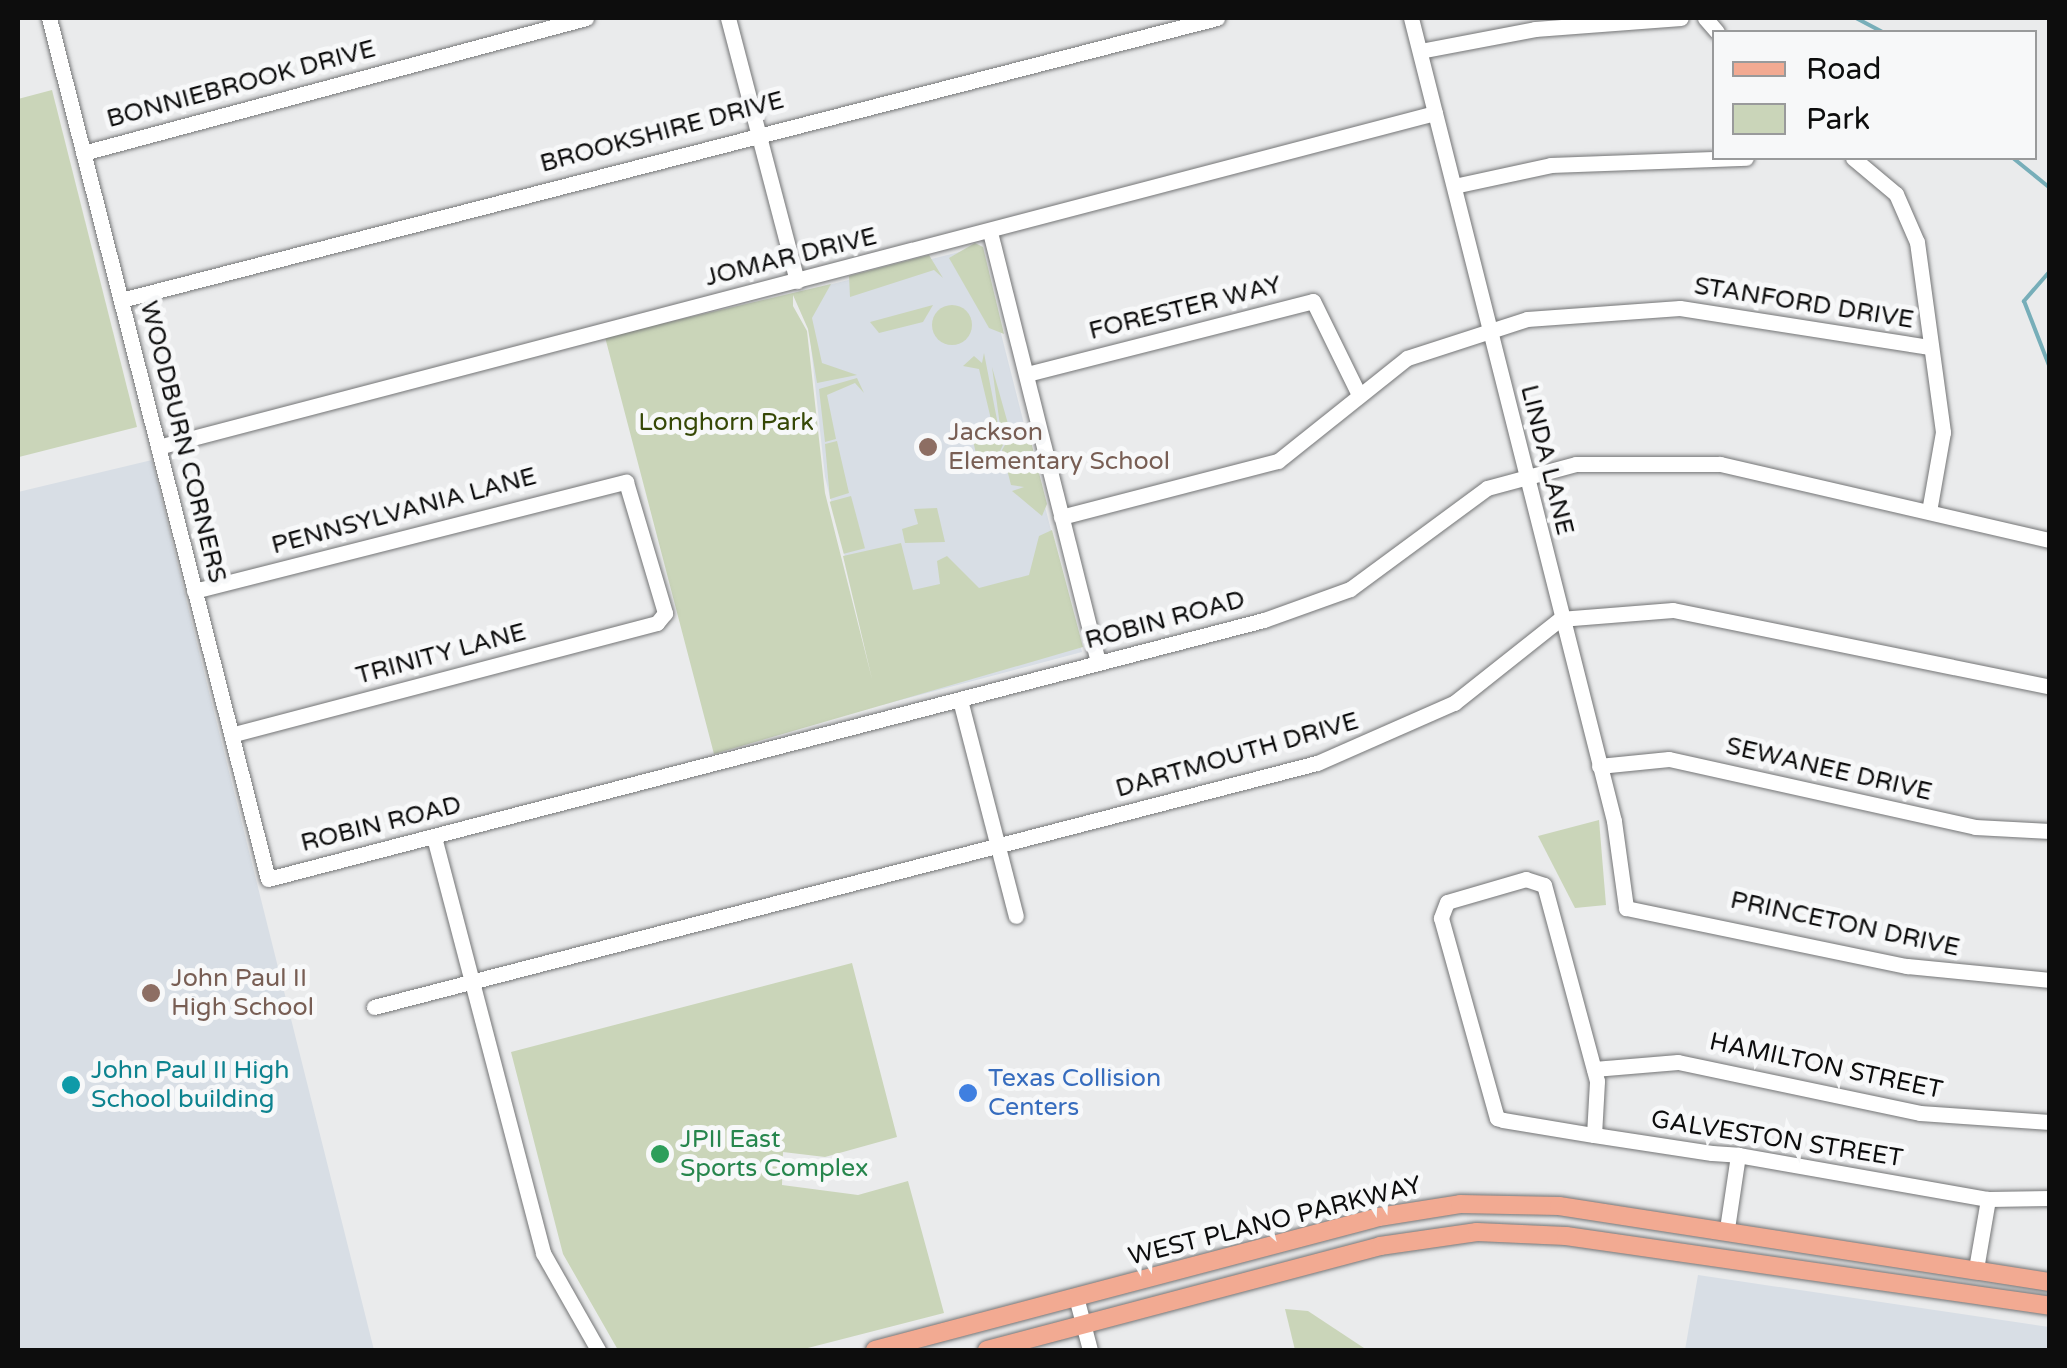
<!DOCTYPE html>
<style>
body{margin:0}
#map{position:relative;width:2067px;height:1368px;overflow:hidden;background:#eaebec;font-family:"Varela Round",sans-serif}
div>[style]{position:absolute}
.built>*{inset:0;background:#d8dee5}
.green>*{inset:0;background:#cad5b9;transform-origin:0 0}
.round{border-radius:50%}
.stream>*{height:4px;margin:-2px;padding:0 2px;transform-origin:2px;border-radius:2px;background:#77aeb9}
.roads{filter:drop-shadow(0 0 2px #747576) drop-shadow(0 0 2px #747576)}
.minor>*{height:15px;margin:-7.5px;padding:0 7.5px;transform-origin:7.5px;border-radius:7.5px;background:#fff}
.major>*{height:18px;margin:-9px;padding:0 9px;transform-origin:9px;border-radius:9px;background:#f2aa92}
.dots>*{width:28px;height:28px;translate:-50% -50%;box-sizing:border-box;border:5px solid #f7f8f9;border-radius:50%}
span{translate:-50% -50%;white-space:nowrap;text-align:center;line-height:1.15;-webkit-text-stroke:10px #f7f8f9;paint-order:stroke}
.street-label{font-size:25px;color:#0d0d0d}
.park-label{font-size:25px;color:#364806}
.education-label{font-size:25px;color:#785e54}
.left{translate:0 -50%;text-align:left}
.culture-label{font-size:25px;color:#0d838f}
.shop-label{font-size:25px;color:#366cbe}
.leisure-label{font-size:25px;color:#27864d}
.frame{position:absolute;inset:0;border:20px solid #0d0d0d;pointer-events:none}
.legend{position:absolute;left:1712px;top:30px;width:325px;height:130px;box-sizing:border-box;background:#f7f8f9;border:2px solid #999a9b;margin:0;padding:12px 18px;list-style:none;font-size:30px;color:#0d0d0d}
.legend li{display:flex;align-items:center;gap:20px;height:50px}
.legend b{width:50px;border:2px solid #999a9b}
</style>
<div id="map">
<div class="built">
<i style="clip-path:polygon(979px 247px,1082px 652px,882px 705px,825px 477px,809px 328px,793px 294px)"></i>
<i style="clip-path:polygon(152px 460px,202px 664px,374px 1350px,18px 1350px,18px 492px)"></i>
<i style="clip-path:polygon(1698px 1275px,2049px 1327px,2049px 1350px,1685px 1350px)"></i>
</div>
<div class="green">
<i style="clip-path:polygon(52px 90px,137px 427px,19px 457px,18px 99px)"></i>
<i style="clip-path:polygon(975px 243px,983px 247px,1004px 334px,989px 328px,949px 258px)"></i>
<i style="clip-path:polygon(929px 255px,943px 278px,934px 270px,850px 297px,849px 276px)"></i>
<i style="clip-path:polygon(831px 284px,812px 318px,822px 363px,857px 375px,817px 383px,808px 329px,793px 295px,793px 306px,807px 331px,825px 493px,872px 679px,843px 556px,901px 543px,913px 590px,940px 584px,937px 561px,947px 556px,979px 588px,1029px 575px,1039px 536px,1052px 530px,1083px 647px,714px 754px,605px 337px)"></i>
<i class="round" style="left:932px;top:305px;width:40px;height:40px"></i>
<i style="clip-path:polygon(933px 305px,923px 322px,879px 333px,870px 322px)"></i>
<i style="clip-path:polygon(984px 353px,999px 430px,995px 436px,979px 369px,963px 366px,974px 356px,982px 363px)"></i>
<i style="clip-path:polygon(992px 367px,1010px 431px,999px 453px,977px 458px,972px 436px,1001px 433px)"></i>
<i style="clip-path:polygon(857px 378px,864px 393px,855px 383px,827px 395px,836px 439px,825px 442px,819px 389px)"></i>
<i style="clip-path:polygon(1015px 428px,1028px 430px,1047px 504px,1042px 516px,1012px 491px,1024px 487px,1011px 485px,1002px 450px)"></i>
<i style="clip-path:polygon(837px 441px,849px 493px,830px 499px,825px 444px)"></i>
<i style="left:851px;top:496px;width:54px;height:22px;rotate:75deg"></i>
<i style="clip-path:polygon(937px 508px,945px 542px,905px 543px,902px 529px,918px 524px,914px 509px)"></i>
<i style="clip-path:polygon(1599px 820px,1606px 905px,1575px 908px,1538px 836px)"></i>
<i style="clip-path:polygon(852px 963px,897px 1137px,825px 1157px,783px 1152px,782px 1185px,858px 1195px,908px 1181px,944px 1313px,800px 1350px,618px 1350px,563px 1254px,511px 1052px)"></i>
<i style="clip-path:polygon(1285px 1309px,1308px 1311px,1367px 1350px,1295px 1350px)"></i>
</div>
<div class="stream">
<i style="left:1856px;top:18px;width:30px;rotate:28deg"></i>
<i style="left:2013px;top:158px;width:48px;rotate:39deg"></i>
<i style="left:2050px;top:271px;width:40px;rotate:131deg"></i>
<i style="left:2024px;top:301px;width:72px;rotate:68.8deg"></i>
</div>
<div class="roads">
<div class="minor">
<i style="left:49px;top:18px;width:888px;rotate:75.73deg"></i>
<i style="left:268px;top:879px;width:1029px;rotate:-14.58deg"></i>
<i style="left:1264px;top:620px;width:91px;rotate:-19.8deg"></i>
<i style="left:1350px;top:589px;width:170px;rotate:-36.4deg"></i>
<i style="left:1487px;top:488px;width:92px;rotate:-15.1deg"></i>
<i style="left:1576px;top:464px;width:144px"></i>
<i style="left:1720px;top:464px;width:339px;rotate:13deg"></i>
<i style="left:728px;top:18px;width:272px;rotate:75.3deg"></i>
<i style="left:1411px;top:18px;width:828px;rotate:75.81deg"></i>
<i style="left:1614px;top:821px;width:88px;rotate:82.1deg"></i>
<i style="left:1626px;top:908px;width:287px;rotate:11.7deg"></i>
<i style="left:1907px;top:966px;width:144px;rotate:5.6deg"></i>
<i style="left:1705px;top:18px;width:18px;rotate:49deg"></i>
<i style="left:1420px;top:51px;width:117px;rotate:-10.8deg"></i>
<i style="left:1535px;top:29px;width:146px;rotate:-4.3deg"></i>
<i style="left:83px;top:153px;width:521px;rotate:-15.02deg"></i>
<i style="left:1853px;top:158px;width:56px;rotate:39.9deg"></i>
<i style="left:1896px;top:194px;width:52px;rotate:66.4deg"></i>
<i style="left:1917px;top:242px;width:192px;rotate:82.2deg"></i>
<i style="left:1943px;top:432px;width:80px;rotate:100deg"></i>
<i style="left:1454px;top:186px;width:99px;rotate:-12.2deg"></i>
<i style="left:1551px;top:165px;width:195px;rotate:-2.1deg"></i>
<i style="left:990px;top:232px;width:444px;rotate:75.9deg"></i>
<i style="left:121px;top:300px;width:1132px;rotate:-14.43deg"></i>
<i style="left:1027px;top:374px;width:295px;rotate:-14.3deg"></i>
<i style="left:1313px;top:301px;width:100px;rotate:63.9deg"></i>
<i style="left:158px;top:447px;width:1320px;rotate:-14.66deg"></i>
<i style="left:1061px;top:517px;width:224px;rotate:-14.5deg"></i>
<i style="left:1278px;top:461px;width:165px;rotate:-38.6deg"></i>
<i style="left:1407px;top:358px;width:126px;rotate:-18deg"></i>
<i style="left:1527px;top:319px;width:153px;rotate:-4.1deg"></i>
<i style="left:1680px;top:308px;width:253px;rotate:8.9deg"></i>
<i style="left:194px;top:591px;width:446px;rotate:-14.2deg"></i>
<i style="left:626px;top:482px;width:137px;rotate:73.4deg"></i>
<i style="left:665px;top:613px;width:13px;rotate:129deg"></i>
<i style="left:657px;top:623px;width:440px;rotate:165.3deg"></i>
<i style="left:960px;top:700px;width:223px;rotate:75.5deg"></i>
<i style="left:1599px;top:766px;width:70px;rotate:-5.7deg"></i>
<i style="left:1669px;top:759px;width:313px;rotate:12.5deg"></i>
<i style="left:1975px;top:827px;width:75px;rotate:3.1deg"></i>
<i style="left:434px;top:837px;width:430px;rotate:75.3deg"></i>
<i style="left:543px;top:1253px;width:112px;rotate:60.4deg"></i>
<i style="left:374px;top:1007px;width:974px;rotate:-14.51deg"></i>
<i style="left:1317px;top:763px;width:150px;rotate:-23.7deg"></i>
<i style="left:1454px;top:703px;width:135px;rotate:-38.4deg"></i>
<i style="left:1560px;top:619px;width:113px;rotate:-4.6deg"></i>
<i style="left:1673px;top:610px;width:385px;rotate:11.5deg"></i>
<i style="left:1594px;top:1069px;width:84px;rotate:-4.8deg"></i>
<i style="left:1678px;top:1062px;width:247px;rotate:11.9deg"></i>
<i style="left:1920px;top:1113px;width:130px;rotate:4deg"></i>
<i style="left:1594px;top:1135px;width:54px;rotate:-86.8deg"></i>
<i style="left:1597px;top:1081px;width:203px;rotate:-105.1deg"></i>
<i style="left:1544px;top:885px;width:19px;rotate:-162deg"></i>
<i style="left:1526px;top:879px;width:82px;rotate:163.8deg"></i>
<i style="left:1447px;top:902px;width:17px;rotate:111deg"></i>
<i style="left:1441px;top:918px;width:208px;rotate:74.4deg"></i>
<i style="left:1497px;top:1118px;width:6px;rotate:18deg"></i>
<i style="left:1503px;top:1120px;width:92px;rotate:9.4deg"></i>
<i style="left:1594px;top:1135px;width:119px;rotate:8.7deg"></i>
<i style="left:1712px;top:1153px;width:26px;rotate:4deg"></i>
<i style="left:1738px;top:1155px;width:254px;rotate:10deg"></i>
<i style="left:1988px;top:1199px;width:62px;rotate:-0.9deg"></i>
<i style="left:1728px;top:1222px;width:68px;rotate:-81.5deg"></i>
<i style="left:1977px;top:1263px;width:65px;rotate:-80.2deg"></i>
<i style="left:1076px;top:1297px;width:55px;rotate:75.2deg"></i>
</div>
<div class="major">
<i style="left:875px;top:1350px;width:521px;rotate:-14.78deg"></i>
<i style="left:1379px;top:1217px;width:82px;rotate:-9.1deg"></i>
<i style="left:1460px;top:1204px;width:99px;rotate:1.2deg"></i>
<i style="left:1559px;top:1206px;width:497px;rotate:8.8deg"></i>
<i style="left:987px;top:1350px;width:407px;rotate:-14.8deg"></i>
<i style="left:1380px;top:1246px;width:98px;rotate:-8.2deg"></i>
<i style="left:1477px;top:1232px;width:89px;rotate:2.6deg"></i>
<i style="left:1566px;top:1236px;width:489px;rotate:8.2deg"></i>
</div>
</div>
<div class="dots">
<i style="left:928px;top:447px;background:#8d6e63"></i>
<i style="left:151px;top:993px;background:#8d6e63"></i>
<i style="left:71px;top:1085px;background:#0f9aa8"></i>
<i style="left:968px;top:1093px;background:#3f7fe0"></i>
<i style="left:660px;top:1154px;background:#2e9e5b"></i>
</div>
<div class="street-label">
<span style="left:241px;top:84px;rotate:-15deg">BONNIEBROOK DRIVE</span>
<span style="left:662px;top:132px;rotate:-15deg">BROOKSHIRE DRIVE</span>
<span style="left:791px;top:257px;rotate:-14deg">JOMAR DRIVE</span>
<span style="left:1804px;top:303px;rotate:9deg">STANFORD DRIVE</span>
<span style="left:1185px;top:308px;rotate:-14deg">FORESTER WAY</span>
<span style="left:183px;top:442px;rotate:76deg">WOODBURN CORNERS</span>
<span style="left:1547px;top:460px;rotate:76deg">LINDA LANE</span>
<span style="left:404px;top:511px;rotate:-15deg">PENNSYLVANIA LANE</span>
<span style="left:1165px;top:620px;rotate:-15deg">ROBIN ROAD</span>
<span style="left:441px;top:654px;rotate:-15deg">TRINITY LANE</span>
<span style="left:1237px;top:755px;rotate:-16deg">DARTMOUTH DRIVE</span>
<span style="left:1829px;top:769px;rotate:13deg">SEWANEE DRIVE</span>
<span style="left:381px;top:824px;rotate:-14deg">ROBIN ROAD</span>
<span style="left:1845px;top:924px;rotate:12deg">PRINCETON DRIVE</span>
<span style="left:1826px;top:1066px;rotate:12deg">HAMILTON STREET</span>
<span style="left:1777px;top:1139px;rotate:9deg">GALVESTON STREET</span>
<span style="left:1275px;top:1221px;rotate:-14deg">WEST PLANO PARKWAY</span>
</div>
<div class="park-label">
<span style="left:726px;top:422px">Longhorn Park</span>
</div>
<div class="education-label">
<span class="left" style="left:948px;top:447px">Jackson<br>Elementary School</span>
<span class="left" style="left:171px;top:993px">John Paul II<br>High School</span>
</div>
<div class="culture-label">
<span class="left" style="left:91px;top:1085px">John Paul II High<br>School building</span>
</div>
<div class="shop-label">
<span class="left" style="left:988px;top:1093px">Texas Collision<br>Centers</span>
</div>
<div class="leisure-label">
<span class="left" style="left:680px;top:1154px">JPII East<br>Sports Complex</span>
</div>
<div class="frame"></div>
<ul class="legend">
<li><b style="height:12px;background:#f2aa92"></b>Road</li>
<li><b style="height:28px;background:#cad5b9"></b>Park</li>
</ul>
</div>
